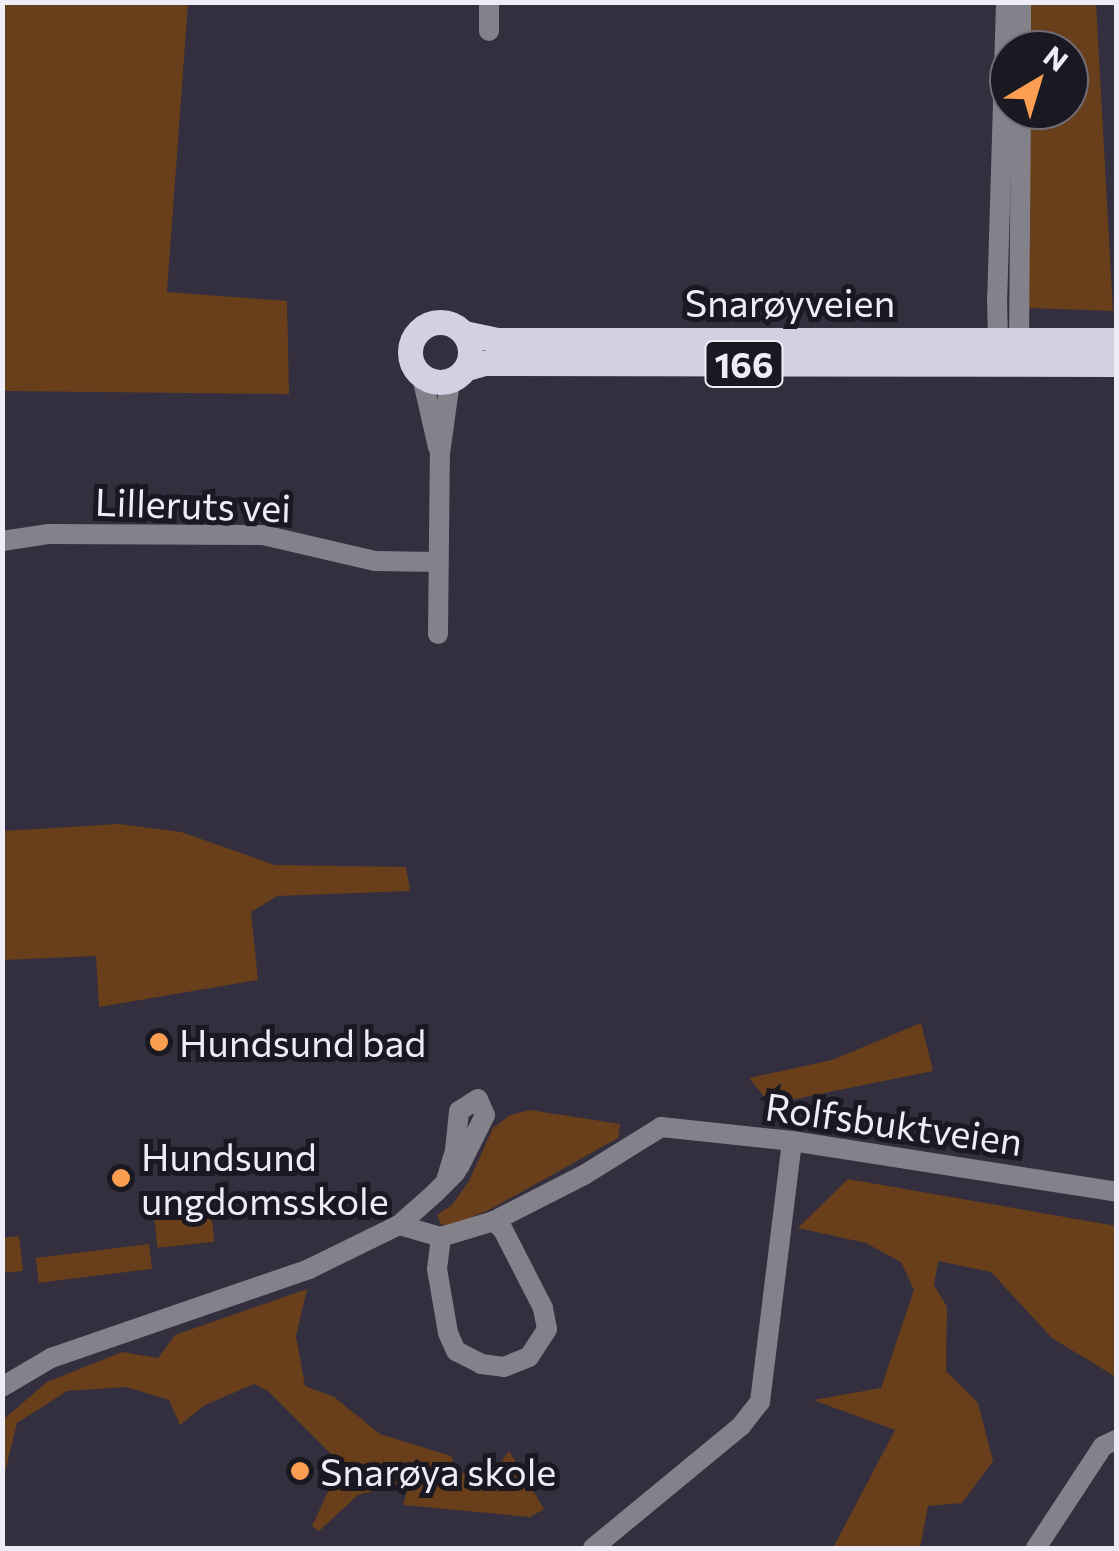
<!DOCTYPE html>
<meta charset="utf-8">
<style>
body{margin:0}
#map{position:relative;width:1119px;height:1551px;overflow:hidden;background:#332f3f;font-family:Commissioner,sans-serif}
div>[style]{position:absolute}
.green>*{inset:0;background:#693e1a;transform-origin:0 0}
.minor>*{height:20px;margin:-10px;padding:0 10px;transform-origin:10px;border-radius:10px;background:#83818a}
.major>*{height:25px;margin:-12.5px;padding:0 12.5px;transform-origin:12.5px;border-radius:12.5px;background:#d4d0e2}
.major>.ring{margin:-12.5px;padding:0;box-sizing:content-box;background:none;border:25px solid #d4d0e2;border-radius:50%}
.dots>*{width:28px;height:28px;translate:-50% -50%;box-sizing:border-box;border:5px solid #1a1820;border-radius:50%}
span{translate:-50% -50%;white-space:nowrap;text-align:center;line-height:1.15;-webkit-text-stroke:10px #1a1820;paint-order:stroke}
.shield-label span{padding:2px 8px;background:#1a1820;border:2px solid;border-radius:8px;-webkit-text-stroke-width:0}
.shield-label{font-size:35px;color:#eeecf7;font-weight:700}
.street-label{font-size:38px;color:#eeecf7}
.poi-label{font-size:38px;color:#eeecf7}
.left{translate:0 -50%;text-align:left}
.frame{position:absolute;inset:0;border:5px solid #eeecf7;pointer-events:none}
.north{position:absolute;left:989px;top:30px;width:100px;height:100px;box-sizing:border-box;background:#1a1820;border:2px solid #6f6d76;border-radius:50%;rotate:38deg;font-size:28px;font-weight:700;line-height:40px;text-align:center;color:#eeecf7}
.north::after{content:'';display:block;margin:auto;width:35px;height:45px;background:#fb9e51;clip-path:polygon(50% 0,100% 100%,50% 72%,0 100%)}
</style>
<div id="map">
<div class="green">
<i style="clip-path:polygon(3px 2px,188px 3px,167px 292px,287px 301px,289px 394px,3px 391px)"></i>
<i style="clip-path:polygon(1029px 3px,1096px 3px,1113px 311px,1028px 308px,1029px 110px,1069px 110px,1069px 50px,1029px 50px)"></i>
<i style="clip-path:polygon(119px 824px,181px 832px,275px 865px,406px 867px,410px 891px,277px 896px,251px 912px,258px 980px,99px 1007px,96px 956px,3px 960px,3px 831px)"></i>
<i style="clip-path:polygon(921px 1023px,933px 1071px,770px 1104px,749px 1078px,832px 1060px)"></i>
<i style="clip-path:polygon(530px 1110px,620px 1124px,618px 1138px,489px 1210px,447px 1227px,441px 1224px,437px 1215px,452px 1205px,469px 1181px,493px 1128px,510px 1115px)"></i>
<i style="clip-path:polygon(848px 1179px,1116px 1226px,1116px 1377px,1052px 1338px,991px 1272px,938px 1261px,934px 1285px,947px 1307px,946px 1371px,978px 1403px,993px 1461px,962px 1503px,928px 1506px,920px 1548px,833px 1548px,895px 1430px,813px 1400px,881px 1388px,914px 1290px,901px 1262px,866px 1243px,798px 1228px)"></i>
<i style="left:211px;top:1211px;width:31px;height:57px;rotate:84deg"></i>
<i style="clip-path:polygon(19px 1236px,23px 1271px,3px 1273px,3px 1238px)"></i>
<i style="left:149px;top:1244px;width:25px;height:114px;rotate:83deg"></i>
<i style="clip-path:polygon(307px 1289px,296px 1336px,305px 1386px,334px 1397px,380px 1434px,451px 1456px,458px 1472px,489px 1480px,509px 1451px,544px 1509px,530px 1517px,403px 1505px,410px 1481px,358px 1495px,319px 1531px,312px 1526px,341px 1464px,268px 1391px,254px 1384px,205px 1405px,180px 1425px,169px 1400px,126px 1387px,67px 1391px,17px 1423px,5px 1472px,3px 1527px,3px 1420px,47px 1382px,122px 1352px,158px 1358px,175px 1335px)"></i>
</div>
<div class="minor">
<i style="left:1006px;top:2px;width:296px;rotate:91.7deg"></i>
<i style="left:997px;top:298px;width:42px;rotate:88.6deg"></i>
<i style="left:998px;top:340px;width:15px;rotate:48deg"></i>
<i style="left:489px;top:31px;width:29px;rotate:-90deg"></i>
<i style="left:1021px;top:50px;width:48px;rotate:-90deg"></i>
<i style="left:1019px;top:340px;width:230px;rotate:-89.5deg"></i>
<i style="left:422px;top:377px;width:72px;rotate:77.1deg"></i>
<i style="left:2px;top:541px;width:48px;rotate:-8.5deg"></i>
<i style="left:49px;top:534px;width:214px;rotate:0.3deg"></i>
<i style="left:263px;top:535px;width:115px;rotate:13.1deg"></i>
<i style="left:375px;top:561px;width:63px;rotate:0.9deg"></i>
<i style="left:438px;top:634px;width:180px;rotate:-89.4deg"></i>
<i style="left:440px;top:454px;width:74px;rotate:-82.2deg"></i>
<i style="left:494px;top:1221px;width:101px;rotate:-27.1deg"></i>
<i style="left:584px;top:1175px;width:91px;rotate:-31.9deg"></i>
<i style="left:661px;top:1127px;width:132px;rotate:6.1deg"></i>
<i style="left:792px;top:1141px;width:328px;rotate:8.9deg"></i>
<i style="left:399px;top:1225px;width:44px;rotate:15.9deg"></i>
<i style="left:441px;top:1237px;width:32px;rotate:97deg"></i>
<i style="left:437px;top:1269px;width:65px;rotate:80.2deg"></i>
<i style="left:448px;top:1333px;width:20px;rotate:66deg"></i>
<i style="left:456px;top:1351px;width:28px;rotate:27deg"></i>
<i style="left:481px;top:1364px;width:23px;rotate:7deg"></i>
<i style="left:504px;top:1367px;width:27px;rotate:-22deg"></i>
<i style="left:529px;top:1357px;width:33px;rotate:-57deg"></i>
<i style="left:547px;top:1329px;width:21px;rotate:-101deg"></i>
<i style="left:543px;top:1308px;width:88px;rotate:-117.1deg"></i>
<i style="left:503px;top:1230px;width:13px;rotate:-135deg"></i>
<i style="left:494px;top:1221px;width:55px;rotate:163.2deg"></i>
<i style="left:2px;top:1387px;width:57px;rotate:-30.6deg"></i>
<i style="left:51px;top:1358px;width:273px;rotate:-19deg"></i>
<i style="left:309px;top:1269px;width:100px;rotate:-26.1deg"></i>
<i style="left:399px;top:1225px;width:48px;rotate:-41.6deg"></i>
<i style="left:435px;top:1193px;width:28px;rotate:-45deg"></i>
<i style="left:455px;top:1173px;width:9px;rotate:-58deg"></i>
<i style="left:460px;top:1165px;width:56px;rotate:-63.4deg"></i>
<i style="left:485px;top:1115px;width:17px;rotate:-114deg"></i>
<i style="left:478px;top:1099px;width:22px;rotate:148deg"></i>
<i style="left:459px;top:1111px;width:40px;rotate:95.7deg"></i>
<i style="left:455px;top:1151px;width:31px;rotate:107deg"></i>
<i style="left:593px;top:1548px;width:192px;rotate:-39.5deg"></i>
<i style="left:741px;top:1426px;width:31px;rotate:-52deg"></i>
<i style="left:760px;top:1402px;width:263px;rotate:-83deg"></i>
<i style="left:1036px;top:1548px;width:122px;rotate:-56.7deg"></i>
<i style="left:1103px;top:1446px;width:14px;rotate:-25deg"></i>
</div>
<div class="major">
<i class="ring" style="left:410px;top:322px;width:35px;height:35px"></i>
<i style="left:464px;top:333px;width:35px;rotate:12deg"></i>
<i style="left:498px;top:340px;width:618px"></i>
<i style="left:467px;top:368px;width:18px;rotate:-16deg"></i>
<i style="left:484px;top:363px;width:632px;rotate:0.09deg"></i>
</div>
<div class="dots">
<i style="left:159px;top:1042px;background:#fb9e51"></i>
<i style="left:121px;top:1178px;background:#fb9e51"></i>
<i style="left:300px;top:1471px;background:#fb9e51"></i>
</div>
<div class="shield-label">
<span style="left:744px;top:364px">166</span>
</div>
<div class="street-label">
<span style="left:790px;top:302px">Snarøyveien</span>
<span style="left:193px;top:504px;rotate:2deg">Lilleruts vei</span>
<span style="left:894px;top:1123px;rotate:8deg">Rolfsbuktveien</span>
</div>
<div class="poi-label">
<span class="left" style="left:179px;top:1042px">Hundsund bad</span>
<span class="left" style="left:141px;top:1178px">Hundsund<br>ungdomsskole</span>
<span class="left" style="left:320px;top:1471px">Snarøya skole</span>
</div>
<div class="frame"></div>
<div class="north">N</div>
</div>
